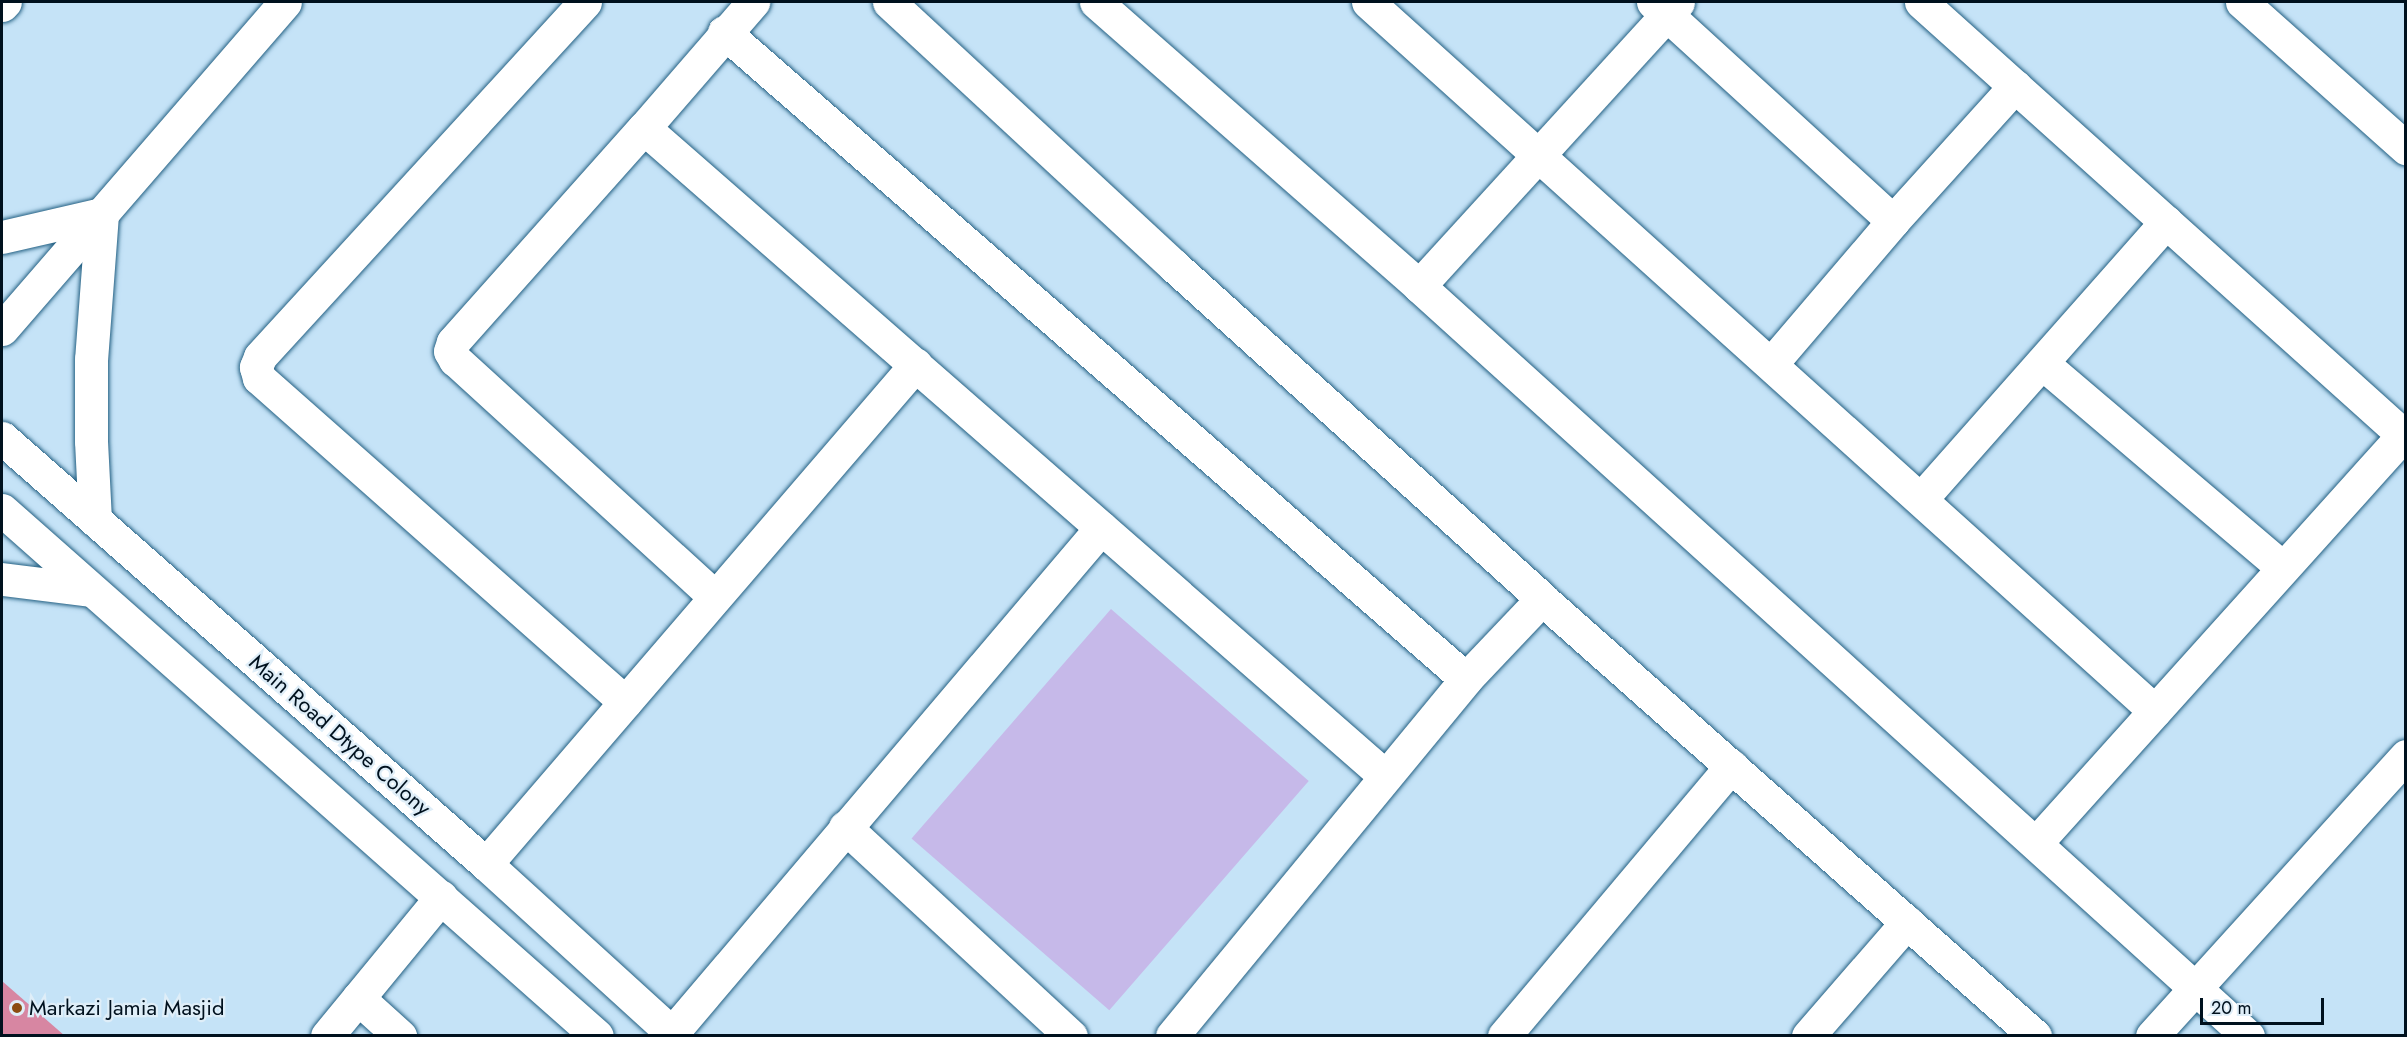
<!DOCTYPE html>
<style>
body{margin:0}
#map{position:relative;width:2407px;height:1037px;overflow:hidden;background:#c5e3f7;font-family:Jost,sans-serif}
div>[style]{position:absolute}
.green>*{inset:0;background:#c6b9e9;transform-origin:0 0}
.building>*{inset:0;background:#d786a2}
.roads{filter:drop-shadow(0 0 2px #236083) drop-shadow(0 0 2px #236083)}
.street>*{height:33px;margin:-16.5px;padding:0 16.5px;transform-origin:16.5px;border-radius:16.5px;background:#fff}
.secondary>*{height:33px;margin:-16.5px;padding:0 16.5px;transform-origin:16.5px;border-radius:16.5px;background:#fff}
.dots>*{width:16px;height:16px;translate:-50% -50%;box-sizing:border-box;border:3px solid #dfeef8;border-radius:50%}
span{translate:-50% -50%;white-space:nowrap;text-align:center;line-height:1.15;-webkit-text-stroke:4.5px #dfeef8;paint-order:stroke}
.street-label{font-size:22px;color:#00111e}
.poi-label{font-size:22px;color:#00111e}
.left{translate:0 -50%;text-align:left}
.frame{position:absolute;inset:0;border:3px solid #00111e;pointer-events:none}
.scale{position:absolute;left:2200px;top:998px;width:124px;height:27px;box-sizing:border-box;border:3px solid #00111e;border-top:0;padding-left:8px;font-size:18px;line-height:21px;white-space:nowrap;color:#00111e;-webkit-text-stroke:4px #dfeef8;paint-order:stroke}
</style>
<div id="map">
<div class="green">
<i style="left:1111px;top:609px;width:262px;height:304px;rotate:41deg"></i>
</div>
<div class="building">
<i style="clip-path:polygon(2px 981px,65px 1036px,2px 1036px)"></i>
</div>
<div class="roads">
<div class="street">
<i style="left:585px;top:2px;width:481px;rotate:132.5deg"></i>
<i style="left:260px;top:357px;width:11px;rotate:112deg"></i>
<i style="left:256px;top:367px;width:11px;rotate:75deg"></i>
<i style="left:259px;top:378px;width:489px;rotate:41.5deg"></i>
<i style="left:889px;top:2px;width:388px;rotate:42.8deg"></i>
<i style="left:1174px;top:266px;width:496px;rotate:42.1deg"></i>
<i style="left:1542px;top:599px;width:659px;rotate:41.55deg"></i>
<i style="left:1096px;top:2px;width:430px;rotate:41.3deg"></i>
<i style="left:1419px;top:286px;width:1118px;rotate:42.14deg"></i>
<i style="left:1368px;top:2px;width:1059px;rotate:42.02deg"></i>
<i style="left:1653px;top:2px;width:325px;rotate:42.4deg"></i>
<i style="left:1921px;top:2px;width:648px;rotate:41.93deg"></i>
<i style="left:2242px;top:2px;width:220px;rotate:41.7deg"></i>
<i style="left:2px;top:5px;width:4px;rotate:-45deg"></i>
<i style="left:724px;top:32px;width:984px;rotate:41.09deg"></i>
<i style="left:644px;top:128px;width:167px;rotate:-49.1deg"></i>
<i style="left:1419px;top:286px;width:384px;rotate:-47.6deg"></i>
<i style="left:2px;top:329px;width:432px;rotate:-49.1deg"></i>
<i style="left:2042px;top:363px;width:316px;rotate:40.4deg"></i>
<i style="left:1771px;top:364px;width:188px;rotate:-49.5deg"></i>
<i style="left:1893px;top:221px;width:182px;rotate:-47.9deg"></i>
<i style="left:1921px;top:499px;width:370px;rotate:-48.5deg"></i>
<i style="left:715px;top:597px;width:352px;rotate:-137.6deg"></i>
<i style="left:455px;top:360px;width:10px;rotate:-119deg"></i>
<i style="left:450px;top:351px;width:9px;rotate:-72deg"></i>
<i style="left:453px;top:342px;width:287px;rotate:-48.3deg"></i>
<i style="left:644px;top:128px;width:984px;rotate:41.17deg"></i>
<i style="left:845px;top:827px;width:308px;rotate:42.8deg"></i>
<i style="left:2036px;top:843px;width:553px;rotate:-48.01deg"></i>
<i style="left:486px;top:864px;width:659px;rotate:-49.3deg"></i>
<i style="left:358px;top:998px;width:57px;rotate:42.1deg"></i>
<i style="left:672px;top:1033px;width:663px;rotate:-49.65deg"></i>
<i style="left:327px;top:1036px;width:180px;rotate:-50.6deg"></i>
<i style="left:1172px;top:1036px;width:462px;rotate:-50.5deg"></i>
<i style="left:1466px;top:679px;width:110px;rotate:-46.5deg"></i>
<i style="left:1504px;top:1036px;width:353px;rotate:-49.9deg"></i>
<i style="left:1808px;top:1036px;width:151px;rotate:-49deg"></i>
<i style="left:2152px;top:1036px;width:378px;rotate:-47.8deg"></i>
</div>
<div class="secondary">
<i style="left:2px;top:237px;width:103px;rotate:-13deg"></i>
<i style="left:102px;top:214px;width:145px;rotate:94.3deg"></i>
<i style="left:91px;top:359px;width:82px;rotate:90deg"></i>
<i style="left:91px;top:441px;width:79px;rotate:87.1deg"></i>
<i style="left:2px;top:438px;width:645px;rotate:41.35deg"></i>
<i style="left:486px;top:864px;width:256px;rotate:42.3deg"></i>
<i style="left:2px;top:510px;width:794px;rotate:41.48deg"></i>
<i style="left:2px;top:579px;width:89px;rotate:7.1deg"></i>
</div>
</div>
<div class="dots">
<i style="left:17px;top:1008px;background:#8b4c11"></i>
</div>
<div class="street-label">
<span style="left:340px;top:735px;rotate:41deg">Main Road Dtype Colony</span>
</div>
<div class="poi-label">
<span class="left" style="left:29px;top:1008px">Markazi Jamia Masjid</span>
</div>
<div class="frame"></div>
<div class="scale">20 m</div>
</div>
